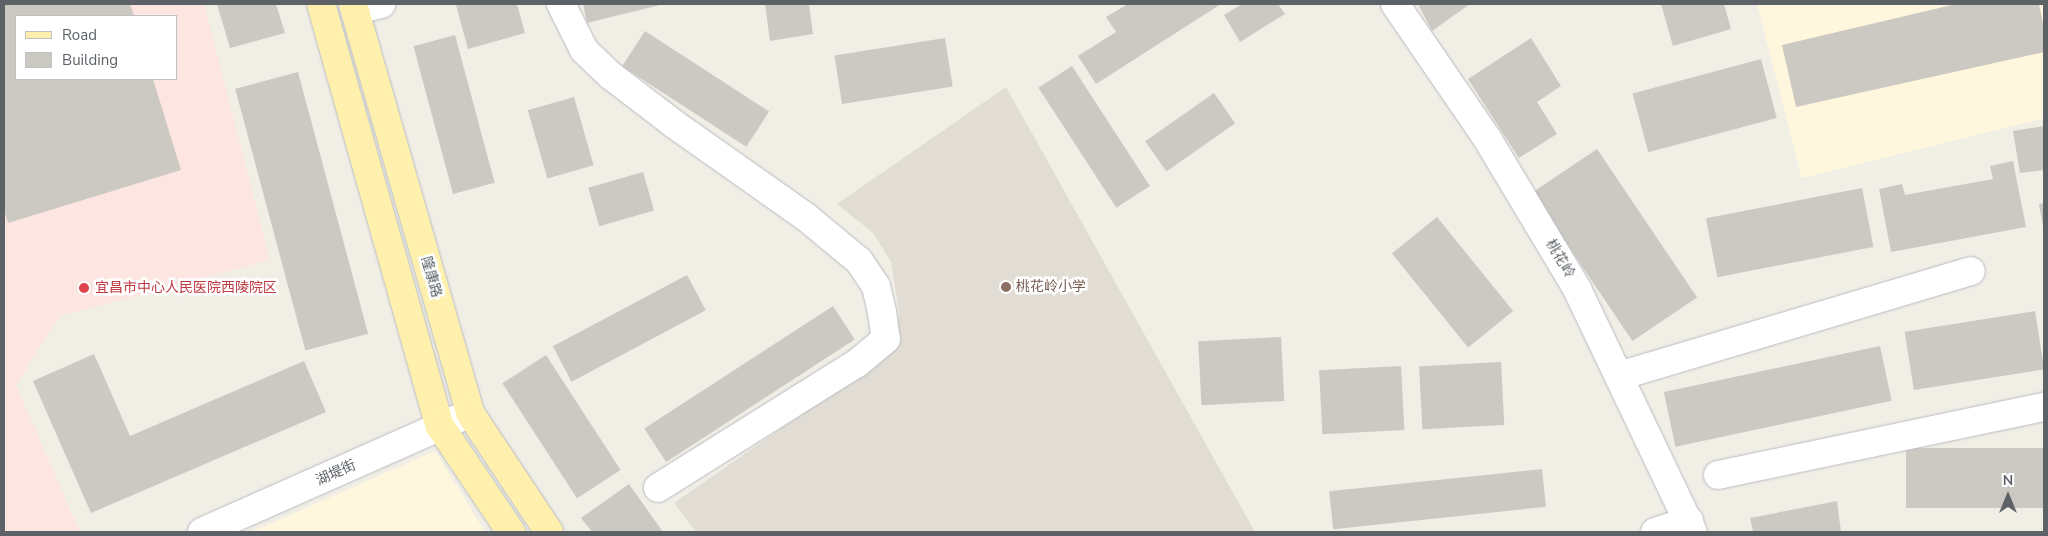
<!DOCTYPE html>
<meta charset="utf-8">
<style>
body{margin:0}
#map{position:relative;width:2048px;height:536px;overflow:hidden;background:#f1eee6;font-family:"Nunito Sans","Noto Sans SC",sans-serif}
div>[style]{position:absolute}
.commercial>*{inset:0;background:#fff7dd}
.education>*{inset:0;background:#e1ddd4}
.medical>*{inset:0;background:#fde5e2}
.building>*{inset:0;background:#ccc9c3;transform-origin:0 0}
.roads{filter:drop-shadow(0 0 1px #b8bcc0) drop-shadow(0 0 1px #b8bcc0)}
.minor>*{height:28px;margin:-14px;padding:0 14px;transform-origin:14px;border-radius:14px;background:#fff}
.major>*{height:28px;margin:-14px;padding:0 14px;transform-origin:14px;border-radius:14px;background:#fff1ad}
.dots>*{width:14px;height:14px;translate:-50% -50%;box-sizing:border-box;border:2px solid #fff;border-radius:50%}
span{translate:-50% -50%;white-space:nowrap;text-align:center;line-height:1.15;-webkit-text-stroke:5px #fff;paint-order:stroke}
.street-label{font-size:14px;color:#5d6267}
.education-label{font-size:14px;color:#785e54}
.left{translate:0 -50%;text-align:left}
.health-label{font-size:14px;color:#be3a42}
.frame{position:absolute;inset:0;border:5px solid #5d6267;pointer-events:none}
.legend{position:absolute;left:15px;top:15px;width:162px;height:65px;box-sizing:border-box;background:#fff;border:1px solid #bec0c2;margin:0;padding:6px 9px;list-style:none;font-size:15px;color:#5d6267}
.legend li{display:flex;align-items:center;gap:10px;height:25px}
.legend b{width:25px;border:1px solid #bec0c2}
.north{position:absolute;left:1983px;top:471px;width:50px;height:50px;-webkit-text-stroke:4px #fff;paint-order:stroke;rotate:0deg;font-size:14px;font-weight:700;line-height:20px;text-align:center;color:#5d6267}
.north::after{content:'';display:block;margin:auto;width:18px;height:22px;background:#5d6267;clip-path:polygon(50% 0,100% 100%,50% 72%,0 100%)}
</style>
<div id="map">
<div class="commercial">
<i style="clip-path:polygon(1757px 4px,2044px 4px,2044px 118px,1802px 178px)"></i>
<i style="clip-path:polygon(435px 451px,485px 532px,252px 532px)"></i>
</div>
<div class="education">
<i style="clip-path:polygon(1006px 87px,1255px 532px,696px 532px,674px 503px,896px 349px,899px 311px,891px 262px,873px 233px,837px 204px)"></i>
</div>
<div class="medical">
<i style="clip-path:polygon(evenodd,4px 4px,204px 4px,270px 260px,60px 316px,16px 385px,80px 532px,4px 532px,4px 4px,16px 16px,176px 16px,176px 79px,16px 79px,16px 16px)"></i>
</div>
<div class="building">
<i style="clip-path:polygon(4px 4px,130px 4px,134px 16px,16px 16px,16px 79px,153px 79px,181px 170px,8px 223px,4px 210px)"></i>
<i style="clip-path:polygon(217px 4px,276px 4px,285px 33px,230px 48px)"></i>
<i style="clip-path:polygon(461px 4px,517px 4px,525px 33px,468px 49px,456px 5px)"></i>
<i style="clip-path:polygon(583px 4px,664px 4px,587px 23px)"></i>
<i style="clip-path:polygon(765px 4px,809px 4px,813px 34px,770px 41px)"></i>
<i style="clip-path:polygon(1128px 4px,1221px 4px,1096px 84px,1078px 56px,1116px 32px,1106px 17px)"></i>
<i style="clip-path:polygon(1242px 4px,1278px 4px,1285px 14px,1240px 42px,1224px 15px)"></i>
<i style="clip-path:polygon(1418px 4px,1470px 4px,1432px 31px)"></i>
<i style="clip-path:polygon(1661px 4px,1724px 4px,1731px 29px,1673px 46px)"></i>
<i style="clip-path:polygon(1956px 4px,2039px 4px,2044px 27px,2044px 52px,1796px 107px,1782px 45px)"></i>
<i style="left:645px;top:31px;width:148px;height:42px;rotate:33deg"></i>
<i style="left:455px;top:35px;width:153px;height:43px;rotate:75deg"></i>
<i style="left:945px;top:38px;width:49px;height:112px;rotate:81deg"></i>
<i style="clip-path:polygon(1531px 38px,1561px 86px,1537px 102px,1557px 134px,1519px 158px,1468px 79px)"></i>
<i style="left:1761px;top:59px;width:61px;height:133px;rotate:75deg"></i>
<i style="left:1072px;top:66px;width:143px;height:40px;rotate:57deg"></i>
<i style="left:298px;top:72px;width:271px;height:65px;rotate:75deg"></i>
<i style="left:1214px;top:93px;width:37px;height:84px;rotate:55deg"></i>
<i style="left:574px;top:97px;width:71px;height:48px;rotate:74deg"></i>
<i style="clip-path:polygon(2044px 126px,2044px 170px,2020px 173px,2013px 131px)"></i>
<i style="left:1597px;top:149px;width:179px;height:78px;rotate:56deg"></i>
<i style="clip-path:polygon(2013px 161px,2026px 227px,1891px 252px,1879px 189px,1902px 184px,1905px 195px,1993px 179px,1990px 166px)"></i>
<i style="left:643px;top:172px;width:40px;height:57px;rotate:74deg"></i>
<i style="left:1862px;top:188px;width:60px;height:159px;rotate:79deg"></i>
<i style="clip-path:polygon(2044px 203px,2044px 226px,2043px 226px,2039px 204px)"></i>
<i style="left:1437px;top:217px;width:121px;height:58px;rotate:51deg"></i>
<i style="left:687px;top:275px;width:40px;height:152px;rotate:62deg"></i>
<i style="left:833px;top:306px;width:40px;height:225px;rotate:57deg"></i>
<i style="left:2035px;top:311px;width:59px;height:132px;rotate:81deg"></i>
<i style="left:1281px;top:337px;width:64px;height:83px;rotate:87deg"></i>
<i style="left:1880px;top:346px;width:56px;height:221px;rotate:78deg"></i>
<i style="clip-path:polygon(94px 354px,130px 436px,304px 361px,326px 412px,91px 513px,33px 381px)"></i>
<i style="left:546px;top:355px;width:137px;height:52px;rotate:57deg"></i>
<i style="left:1501px;top:362px;width:63px;height:82px;rotate:87deg"></i>
<i style="left:1401px;top:366px;width:64px;height:82px;rotate:87deg"></i>
<i style="left:2044px;top:448px;width:60px;height:138px;rotate:90deg"></i>
<i style="left:1542px;top:469px;width:38px;height:214px;rotate:84deg"></i>
<i style="clip-path:polygon(629px 484px,663px 532px,592px 532px,581px 518px)"></i>
<i style="clip-path:polygon(1837px 501px,1841px 532px,1753px 532px,1750px 518px)"></i>
</div>
<div class="roads">
<div class="minor">
<i style="left:561px;top:4px;width:51px;rotate:63.4deg"></i>
<i style="left:584px;top:50px;width:36px;rotate:44deg"></i>
<i style="left:610px;top:75px;width:81px;rotate:37.4deg"></i>
<i style="left:674px;top:124px;width:161px;rotate:35.2deg"></i>
<i style="left:806px;top:217px;width:69px;rotate:39.7deg"></i>
<i style="left:859px;top:261px;width:30px;rotate:56deg"></i>
<i style="left:876px;top:286px;width:27px;rotate:77deg"></i>
<i style="left:882px;top:312px;width:27px;rotate:82deg"></i>
<i style="left:886px;top:339px;width:38px;rotate:140deg"></i>
<i style="left:857px;top:363px;width:235px;rotate:147.9deg"></i>
<i style="left:1395px;top:4px;width:165px;rotate:55.6deg"></i>
<i style="left:1488px;top:140px;width:174px;rotate:59.1deg"></i>
<i style="left:1577px;top:289px;width:269px;rotate:64.5deg"></i>
<i style="left:355px;top:10px;width:27px;rotate:-13deg"></i>
<i style="left:1619px;top:376px;width:367px;rotate:-16.6deg"></i>
<i style="left:1718px;top:475px;width:333px;rotate:-11.8deg"></i>
<i style="left:202px;top:532px;width:293px;rotate:-23.9deg"></i>
<i style="left:1655px;top:532px;width:36px;rotate:-18deg"></i>
</div>
<div class="major">
<i style="left:321px;top:4px;width:438px;rotate:74.3deg"></i>
<i style="left:440px;top:426px;width:128px;rotate:56.2deg"></i>
<i style="left:353px;top:4px;width:425px;rotate:74deg"></i>
<i style="left:470px;top:413px;width:143px;rotate:56.4deg"></i>
</div>
</div>
<div class="dots">
<i style="left:1006px;top:287px;background:#8d6e63"></i>
<i style="left:84px;top:288px;background:#e0444e"></i>
</div>
<div class="street-label">
<span style="left:1560px;top:259px;rotate:59deg">桃花岭</span>
<span style="left:431px;top:277px;rotate:74deg">隆康路</span>
<span style="left:336px;top:473px;rotate:-24deg">湖堤街</span>
</div>
<div class="education-label">
<span class="left" style="left:1016px;top:287px">桃花岭小学</span>
</div>
<div class="health-label">
<span class="left" style="left:95px;top:288px">宜昌市中心人民医院西陵院区</span>
</div>
<div class="frame"></div>
<ul class="legend">
<li><b style="height:6px;background:#fff1ad"></b>Road</li>
<li><b style="height:14px;background:#ccc9c3"></b>Building</li>
</ul>
<div class="north">N</div>
</div>
